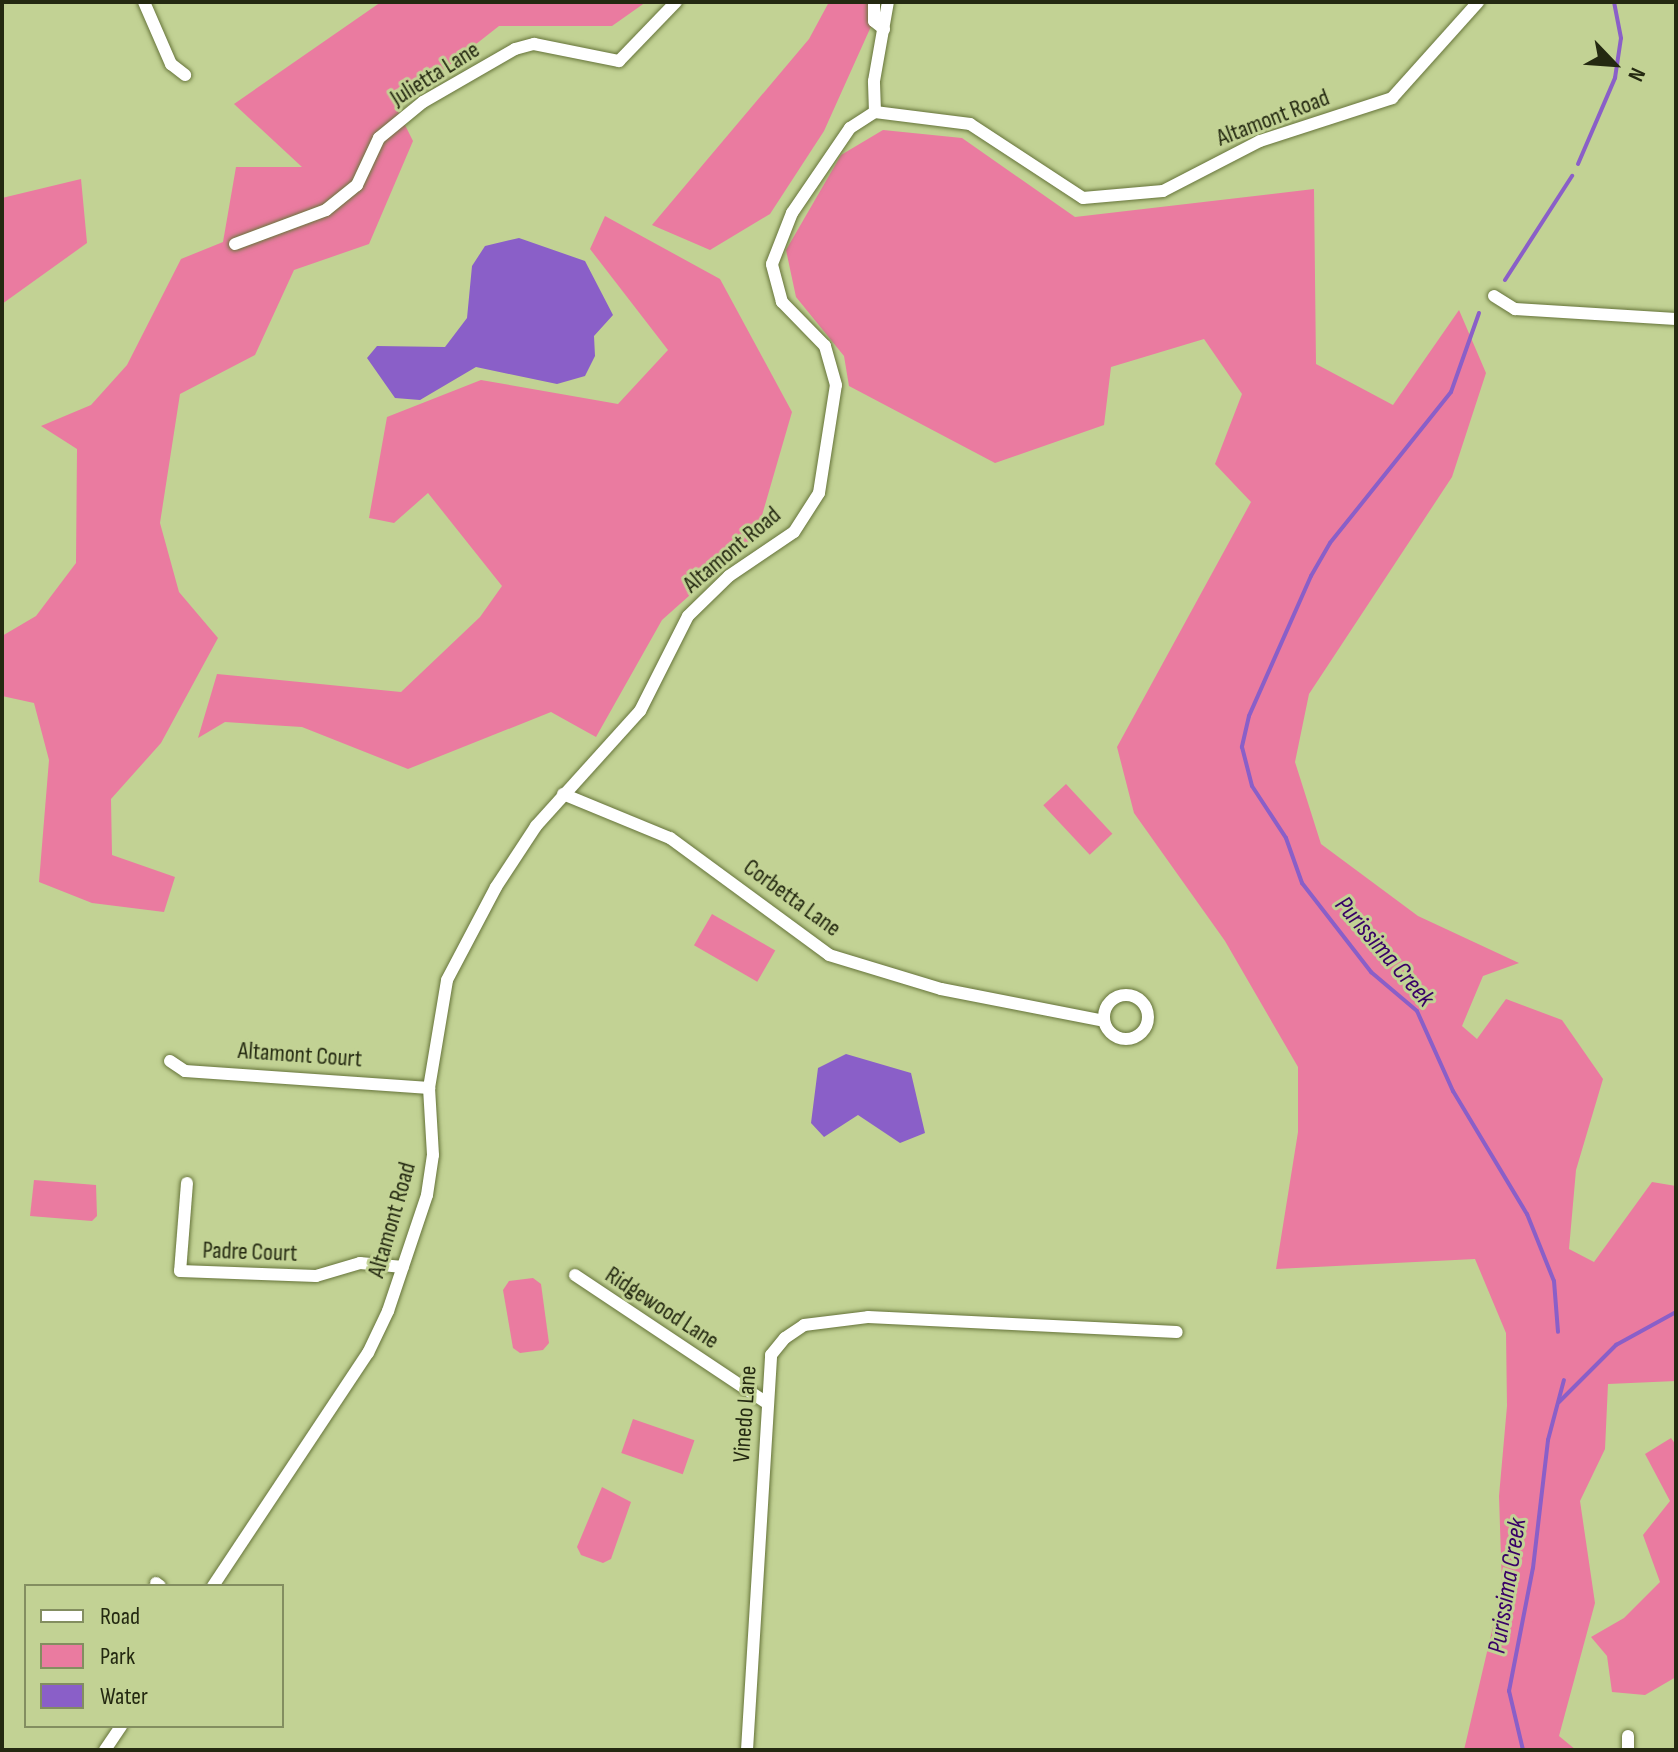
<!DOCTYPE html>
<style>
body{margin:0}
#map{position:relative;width:1678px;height:1752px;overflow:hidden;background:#c2d294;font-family:"Sofia Sans Condensed",sans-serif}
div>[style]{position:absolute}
.green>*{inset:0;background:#ea7ba0;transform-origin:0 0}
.water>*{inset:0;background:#8a5fc8}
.stream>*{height:4px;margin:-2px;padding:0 2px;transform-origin:2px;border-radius:2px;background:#8a5fc8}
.roads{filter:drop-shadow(0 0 2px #66743a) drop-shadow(0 0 2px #66743a)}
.minor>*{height:12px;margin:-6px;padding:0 6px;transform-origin:6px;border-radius:6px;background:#fff}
.minor>.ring{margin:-6px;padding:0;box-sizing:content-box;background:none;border:12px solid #fff;border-radius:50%}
span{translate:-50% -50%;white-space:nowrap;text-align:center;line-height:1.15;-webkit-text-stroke:6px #c2d294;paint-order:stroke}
.street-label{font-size:24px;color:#242911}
.water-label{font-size:26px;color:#380067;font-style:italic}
.frame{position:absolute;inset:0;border:4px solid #242911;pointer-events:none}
.legend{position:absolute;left:24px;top:1584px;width:260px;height:144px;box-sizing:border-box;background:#c2d294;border:2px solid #838e60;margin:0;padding:10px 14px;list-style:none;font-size:24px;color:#242911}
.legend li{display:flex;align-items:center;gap:16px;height:40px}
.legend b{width:40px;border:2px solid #838e60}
.north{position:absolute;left:1574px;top:24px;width:80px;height:80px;-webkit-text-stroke:6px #c2d294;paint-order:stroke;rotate:115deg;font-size:22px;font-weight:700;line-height:32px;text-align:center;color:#242911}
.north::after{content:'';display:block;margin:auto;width:28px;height:36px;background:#242911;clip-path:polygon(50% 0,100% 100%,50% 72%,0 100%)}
</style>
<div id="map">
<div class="green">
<i style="clip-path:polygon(381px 2px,646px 2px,612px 26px,499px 26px,396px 107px,413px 141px,369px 244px,294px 270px,255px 355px,180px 394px,160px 523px,179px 592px,218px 638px,161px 743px,111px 799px,112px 855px,175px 877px,164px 912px,92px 903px,39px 882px,49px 760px,34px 703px,2px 696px,2px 636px,36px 616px,76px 563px,77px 449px,41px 426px,91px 405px,127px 365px,181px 259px,223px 242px,236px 167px,302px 167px,234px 104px)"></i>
<i style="clip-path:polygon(829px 2px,882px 2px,824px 131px,770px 214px,710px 250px,652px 225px,809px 39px)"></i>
<i style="clip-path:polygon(883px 130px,962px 138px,1075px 217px,1314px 189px,1316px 364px,1393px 405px,1459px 310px,1486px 373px,1452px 477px,1309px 694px,1295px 762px,1321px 844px,1418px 916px,1519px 963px,1483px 976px,1462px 1026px,1477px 1039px,1506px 999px,1562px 1020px,1603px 1079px,1576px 1170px,1569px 1249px,1594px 1262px,1652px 1182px,1676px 1186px,1676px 1381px,1608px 1384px,1605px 1449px,1580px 1501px,1595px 1603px,1559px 1736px,1576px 1750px,1464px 1750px,1502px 1588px,1499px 1496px,1507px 1406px,1506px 1333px,1475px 1259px,1276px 1269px,1298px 1132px,1298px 1067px,1225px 941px,1134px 813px,1117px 747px,1251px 502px,1215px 464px,1242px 394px,1204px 339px,1111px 367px,1104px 425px,995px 463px,849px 386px,844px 356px,796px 297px,786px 250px,841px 155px)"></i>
<i style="clip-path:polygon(81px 179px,87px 243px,2px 304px,2px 198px)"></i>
<i style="clip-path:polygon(605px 216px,720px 279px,792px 412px,756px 536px,662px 620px,596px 737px,551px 712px,408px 769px,302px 727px,225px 722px,198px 738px,217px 674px,401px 692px,480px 617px,502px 586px,428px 493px,394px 523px,369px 518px,387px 417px,481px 380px,618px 404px,668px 350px,590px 249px)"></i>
<i style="left:1066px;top:784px;width:68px;height:31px;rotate:47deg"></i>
<i style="left:712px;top:914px;width:73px;height:36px;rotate:30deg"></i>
<i style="clip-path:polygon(34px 1180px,96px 1185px,97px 1216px,92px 1221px,30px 1216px)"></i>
<i style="clip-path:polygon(533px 1278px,541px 1284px,549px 1343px,543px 1350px,520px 1353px,513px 1348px,503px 1290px,509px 1281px)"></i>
<i style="left:633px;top:1419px;width:65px;height:36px;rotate:19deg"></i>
<i style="clip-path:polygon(1671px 1438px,1676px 1445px,1676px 1677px,1645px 1695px,1612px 1692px,1607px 1656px,1591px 1637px,1624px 1618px,1660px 1582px,1643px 1535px,1670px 1501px,1645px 1454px)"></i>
<i style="clip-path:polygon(602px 1487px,631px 1502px,611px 1559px,603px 1563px,581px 1555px,577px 1547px)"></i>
</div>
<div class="water">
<i style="clip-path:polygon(519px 238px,585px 261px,613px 315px,594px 336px,595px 356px,585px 376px,557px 384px,476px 367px,420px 400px,395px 398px,367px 358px,377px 346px,445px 347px,467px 318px,472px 266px,485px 246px)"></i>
<i style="clip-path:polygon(846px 1054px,911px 1073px,925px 1133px,900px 1143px,858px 1115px,824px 1137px,811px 1123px,818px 1068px)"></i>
</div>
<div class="stream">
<i style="left:1578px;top:164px;width:94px;rotate:-66.7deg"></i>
<i style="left:1615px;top:78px;width:40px;rotate:-81.5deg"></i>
<i style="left:1621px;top:38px;width:37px;rotate:-101deg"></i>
<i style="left:1505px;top:280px;width:124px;rotate:-57.2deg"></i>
<i style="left:1479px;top:313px;width:84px;rotate:109.5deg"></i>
<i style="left:1451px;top:392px;width:193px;rotate:128.7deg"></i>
<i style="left:1330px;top:543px;width:38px;rotate:120deg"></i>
<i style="left:1311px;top:576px;width:153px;rotate:113.9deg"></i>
<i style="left:1249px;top:716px;width:32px;rotate:103deg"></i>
<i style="left:1242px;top:747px;width:40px;rotate:75.6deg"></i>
<i style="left:1252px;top:786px;width:62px;rotate:56.8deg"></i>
<i style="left:1286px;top:838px;width:48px;rotate:70.4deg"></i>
<i style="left:1302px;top:883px;width:113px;rotate:52.2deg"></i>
<i style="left:1371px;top:972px;width:60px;rotate:40.3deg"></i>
<i style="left:1417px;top:1011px;width:88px;rotate:65.8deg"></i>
<i style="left:1453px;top:1091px;width:144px;rotate:59deg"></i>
<i style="left:1527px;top:1214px;width:72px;rotate:68.1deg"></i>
<i style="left:1554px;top:1281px;width:51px;rotate:85.5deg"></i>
<i style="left:1559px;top:1402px;width:81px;rotate:-45deg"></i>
<i style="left:1616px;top:1345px;width:68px;rotate:-28.8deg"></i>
<i style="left:1523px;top:1750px;width:61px;rotate:-103.3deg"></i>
<i style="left:1509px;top:1691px;width:125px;rotate:-79deg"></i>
<i style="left:1533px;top:1568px;width:129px;rotate:-83.3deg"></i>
<i style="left:1548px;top:1440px;width:62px;rotate:-75.1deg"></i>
</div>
<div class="roads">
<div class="minor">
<i style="left:144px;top:2px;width:68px;rotate:66.5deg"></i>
<i style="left:171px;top:64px;width:18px;rotate:38deg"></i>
<i style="left:874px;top:2px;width:19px;rotate:90deg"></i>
<i style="left:874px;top:21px;width:13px;rotate:39deg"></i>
<i style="left:875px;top:112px;width:31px;rotate:-92deg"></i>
<i style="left:874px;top:81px;width:80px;rotate:-80deg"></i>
<i style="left:235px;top:244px;width:97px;rotate:-20.5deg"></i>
<i style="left:326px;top:210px;width:40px;rotate:-39deg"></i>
<i style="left:357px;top:185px;width:52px;rotate:-64.9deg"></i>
<i style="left:379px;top:138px;width:57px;rotate:-39.3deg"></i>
<i style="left:423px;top:102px;width:106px;rotate:-29.9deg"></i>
<i style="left:515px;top:49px;width:20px;rotate:-15deg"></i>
<i style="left:534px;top:44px;width:87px;rotate:11.3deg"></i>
<i style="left:619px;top:61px;width:82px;rotate:-46deg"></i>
<i style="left:1494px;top:296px;width:25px;rotate:32deg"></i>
<i style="left:1515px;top:309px;width:161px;rotate:3.6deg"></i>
<i style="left:563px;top:794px;width:116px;rotate:22.4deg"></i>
<i style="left:670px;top:838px;width:197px;rotate:36.3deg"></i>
<i style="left:829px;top:955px;width:117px;rotate:16.9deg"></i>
<i style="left:941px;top:989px;width:166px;rotate:11.1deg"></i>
<i class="ring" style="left:1104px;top:995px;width:32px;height:32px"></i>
<i style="left:170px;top:1061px;width:18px;rotate:34deg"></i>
<i style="left:185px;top:1071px;width:245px;rotate:4deg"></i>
<i style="left:187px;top:1183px;width:88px;rotate:94.5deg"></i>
<i style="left:180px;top:1271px;width:136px;rotate:2.1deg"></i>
<i style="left:316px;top:1276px;width:46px;rotate:-16.5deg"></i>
<i style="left:360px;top:1263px;width:43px;rotate:5.3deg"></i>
<i style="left:575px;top:1275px;width:231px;rotate:33.7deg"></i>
<i style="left:156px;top:1583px;width:5px;rotate:37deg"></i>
<i style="left:213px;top:1586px;width:280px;rotate:-56.4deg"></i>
<i style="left:368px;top:1353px;width:47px;rotate:-64.5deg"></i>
<i style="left:388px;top:1311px;width:122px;rotate:-71.4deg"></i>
<i style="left:427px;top:1195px;width:40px;rotate:-81.5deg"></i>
<i style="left:433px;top:1155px;width:67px;rotate:-93.4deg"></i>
<i style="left:429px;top:1088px;width:109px;rotate:-80.5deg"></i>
<i style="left:447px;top:980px;width:105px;rotate:-62.2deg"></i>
<i style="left:496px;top:887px;width:73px;rotate:-56.7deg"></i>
<i style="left:536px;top:826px;width:155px;rotate:-47.9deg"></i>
<i style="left:640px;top:711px;width:106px;rotate:-63.2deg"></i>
<i style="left:688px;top:616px;width:57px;rotate:-44.3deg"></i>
<i style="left:729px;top:576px;width:78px;rotate:-34.1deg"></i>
<i style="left:794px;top:532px;width:46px;rotate:-57.3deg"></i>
<i style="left:819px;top:493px;width:109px;rotate:-81.1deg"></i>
<i style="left:836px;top:385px;width:41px;rotate:-105.8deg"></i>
<i style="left:825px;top:346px;width:62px;rotate:-134.3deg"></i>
<i style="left:782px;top:302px;width:39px;rotate:-105deg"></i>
<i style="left:772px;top:264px;width:55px;rotate:-68.6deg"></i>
<i style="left:792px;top:213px;width:103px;rotate:-55.7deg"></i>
<i style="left:850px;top:128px;width:30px;rotate:-33deg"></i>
<i style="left:875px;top:112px;width:96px;rotate:7.2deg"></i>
<i style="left:970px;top:124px;width:135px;rotate:33.2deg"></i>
<i style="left:1083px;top:198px;width:80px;rotate:-5deg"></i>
<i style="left:1163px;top:191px;width:109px;rotate:-27.3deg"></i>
<i style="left:1260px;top:141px;width:139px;rotate:-18deg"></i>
<i style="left:1392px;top:98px;width:129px;rotate:-48.1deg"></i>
<i style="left:105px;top:1750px;width:29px;rotate:-56deg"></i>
<i style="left:747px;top:1750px;width:396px;rotate:-86.5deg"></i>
<i style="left:771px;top:1355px;width:22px;rotate:-51deg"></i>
<i style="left:785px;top:1338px;width:23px;rotate:-34deg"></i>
<i style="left:804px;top:1325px;width:64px;rotate:-7.1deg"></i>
<i style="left:868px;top:1317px;width:309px;rotate:2.8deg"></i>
<i style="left:1628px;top:1750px;width:14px;rotate:-90deg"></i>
</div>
</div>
<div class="street-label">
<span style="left:435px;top:74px;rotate:-32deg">Julietta Lane</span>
<span style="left:1273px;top:118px;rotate:-21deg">Altamont Road</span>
<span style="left:732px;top:550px;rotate:-40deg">Altamont Road</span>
<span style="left:792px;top:898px;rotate:36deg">Corbetta Lane</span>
<span style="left:300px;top:1055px;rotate:4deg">Altamont Court</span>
<span style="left:392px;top:1220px;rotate:-74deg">Altamont Road</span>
<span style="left:250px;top:1252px;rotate:2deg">Padre Court</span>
<span style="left:662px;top:1308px;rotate:33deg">Ridgewood Lane</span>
<span style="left:745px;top:1414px;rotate:-86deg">Vinedo Lane</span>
</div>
<div class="water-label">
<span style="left:1384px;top:952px;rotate:49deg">Purissima Creek</span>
<span style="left:1508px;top:1586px;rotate:-81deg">Purissima Creek</span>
</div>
<div class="frame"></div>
<ul class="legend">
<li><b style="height:10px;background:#fff"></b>Road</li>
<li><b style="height:22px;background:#ea7ba0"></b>Park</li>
<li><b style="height:22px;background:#8a5fc8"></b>Water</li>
</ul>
<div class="north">N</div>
</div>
